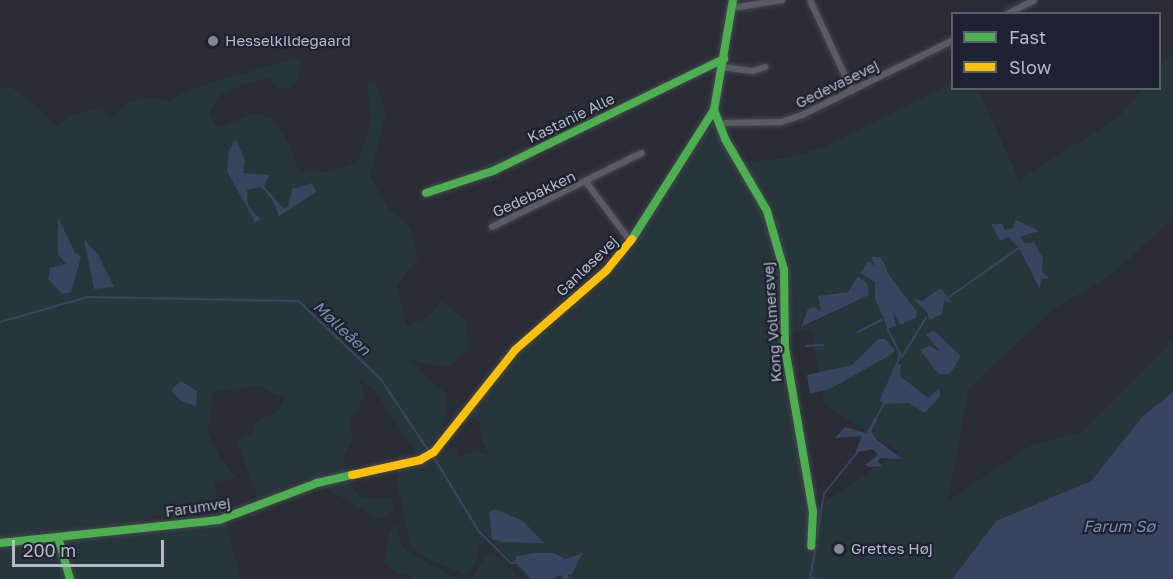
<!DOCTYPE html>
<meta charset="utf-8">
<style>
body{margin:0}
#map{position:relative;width:1173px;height:579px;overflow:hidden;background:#2a2d36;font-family:"Golos Text",sans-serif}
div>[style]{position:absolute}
.green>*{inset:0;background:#27363b}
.water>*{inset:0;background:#39445f}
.stream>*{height:1.5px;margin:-0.75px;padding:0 0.75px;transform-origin:0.75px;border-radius:0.75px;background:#39445f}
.roads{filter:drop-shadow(0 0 2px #46484f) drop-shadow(0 0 2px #46484f)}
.street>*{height:6px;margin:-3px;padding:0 3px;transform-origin:3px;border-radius:3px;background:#595c64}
.fast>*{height:8px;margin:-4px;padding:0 4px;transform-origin:4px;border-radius:4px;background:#4caf50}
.slow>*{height:8px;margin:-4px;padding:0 4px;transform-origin:4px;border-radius:4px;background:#ffc107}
.dots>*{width:16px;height:16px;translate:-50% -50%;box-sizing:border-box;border:3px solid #1d2330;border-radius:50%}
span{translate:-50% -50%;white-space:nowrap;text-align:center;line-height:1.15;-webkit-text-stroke:4.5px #1d2330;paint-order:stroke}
.poi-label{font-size:15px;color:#b4b8c7}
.left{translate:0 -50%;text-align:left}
.street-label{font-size:15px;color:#b4b8c7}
.water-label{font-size:16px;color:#7d8bad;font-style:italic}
.legend{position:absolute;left:951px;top:12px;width:210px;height:78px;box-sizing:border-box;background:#1d2330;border:2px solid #595f6c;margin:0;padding:8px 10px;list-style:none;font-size:18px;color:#b4b8c7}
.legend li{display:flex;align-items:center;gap:12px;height:30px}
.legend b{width:30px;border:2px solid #595f6c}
.scale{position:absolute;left:12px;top:540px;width:152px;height:27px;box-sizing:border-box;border:3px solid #b4b8c7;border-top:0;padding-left:8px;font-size:18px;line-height:21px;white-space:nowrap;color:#b4b8c7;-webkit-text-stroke:4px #1d2330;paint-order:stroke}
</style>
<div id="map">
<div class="green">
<i style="clip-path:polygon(evenodd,1173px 51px,1173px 217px,1113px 274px,1054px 309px,969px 388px,948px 501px,1032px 445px,1082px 432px,1173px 342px,1173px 392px,1142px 417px,1091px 481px,996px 521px,952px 579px,569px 579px,568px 574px,582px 553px,565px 559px,554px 553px,516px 556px,528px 579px,483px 531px,484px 543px,478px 546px,477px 561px,466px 575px,422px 556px,410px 543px,398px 488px,398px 469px,431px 460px,455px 446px,459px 457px,475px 451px,489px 454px,482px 442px,479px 425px,482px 422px,466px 417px,520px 351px,592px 290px,627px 252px,712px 118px,740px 162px,789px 158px,826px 146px,952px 83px,952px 88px,978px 89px,1019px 180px,1119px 117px,1142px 89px,1160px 88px,1160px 67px,1173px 51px,1022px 226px,1028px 226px,1035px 233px,1019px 237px,1025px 243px,1034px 242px,1043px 258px,1042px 272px,1048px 277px,1040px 279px,1042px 289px,1037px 290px,1019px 248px,1005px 231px,1022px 226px,1173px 51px,850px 287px,862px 299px,860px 301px,808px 325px,801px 324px,802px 316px,814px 307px,820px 312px,835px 292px,844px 294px,850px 287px,1173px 51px,811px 329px,825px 405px,899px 452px,809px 513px,789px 407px,782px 336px,811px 329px,1173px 51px,933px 330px,961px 356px,938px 374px,924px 356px,933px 347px,940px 351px,926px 335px,933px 330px)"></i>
<i style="clip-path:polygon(292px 59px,301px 62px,299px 77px,290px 89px,277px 88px,268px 78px,244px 84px,220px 95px,209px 112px,217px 128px,255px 113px,271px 118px,287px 141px,299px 171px,331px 172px,358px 161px,371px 121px,367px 83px,375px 79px,386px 113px,370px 177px,389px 209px,410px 228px,418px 258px,397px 286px,406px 326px,426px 318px,442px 301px,467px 322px,468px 350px,448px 368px,410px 360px,447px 395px,447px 417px,437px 438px,417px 454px,375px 391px,358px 377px,366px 395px,349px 421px,353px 440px,343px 457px,347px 481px,361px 497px,392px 499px,394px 508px,384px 517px,375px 517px,307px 477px,258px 499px,236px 440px,252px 433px,255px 423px,279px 410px,285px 398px,258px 386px,213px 392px,208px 434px,220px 458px,236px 478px,214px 482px,219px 512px,170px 512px,134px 524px,0 537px,0 87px,12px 88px,33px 102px,58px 127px,69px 116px,101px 108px,111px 120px,126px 103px,151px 97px,169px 101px,191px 89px)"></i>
<i style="clip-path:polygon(226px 523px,241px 579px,0 579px,0 547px)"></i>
<i style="clip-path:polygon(395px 523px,403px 549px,455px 579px,411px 579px,409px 575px,397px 574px,384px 563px,388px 535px)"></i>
<i style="clip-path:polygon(490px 551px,496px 555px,520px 579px,470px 579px)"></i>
</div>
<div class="water">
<i style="clip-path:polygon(236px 139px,245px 160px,243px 173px,269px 175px,264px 186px,283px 208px,288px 207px,292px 189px,312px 183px,316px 192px,279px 216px,272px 199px,261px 187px,247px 190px,248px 206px,261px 220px,255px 222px,227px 171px,229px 150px)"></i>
<i style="clip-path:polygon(58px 217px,74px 251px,81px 257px,71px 292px,62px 294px,48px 279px,50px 268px,66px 264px,58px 254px)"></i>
<i style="clip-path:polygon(1016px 220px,1039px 231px,1020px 237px,1025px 243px,1034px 242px,1043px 258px,1042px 272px,1050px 278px,1041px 279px,1040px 290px,1019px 248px,1008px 237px,1000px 240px,991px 224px,1002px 224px,1005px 230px,1013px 228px)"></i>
<i style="clip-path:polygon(84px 239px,98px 255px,114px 287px,94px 289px)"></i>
<i style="clip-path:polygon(871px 257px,880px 257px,885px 265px,889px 275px,917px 312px,916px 318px,900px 325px,893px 311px,896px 326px,888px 329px,875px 299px,875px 282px,860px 273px,868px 261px,875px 266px)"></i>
<i style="clip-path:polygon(858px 276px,867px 284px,869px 295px,801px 327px,808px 309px,814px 307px,821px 311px,818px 296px,848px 292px)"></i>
<i style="clip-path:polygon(941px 288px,952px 303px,944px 300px,942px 314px,929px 320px,927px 312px,913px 299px,922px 301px)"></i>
<i style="clip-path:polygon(933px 330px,961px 356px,950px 374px,938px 374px,920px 350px,929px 346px,940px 351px,926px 335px)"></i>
<i style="clip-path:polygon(878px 339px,885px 339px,895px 350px,892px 354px,830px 389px,810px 394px,807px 375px,852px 365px)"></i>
<i style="clip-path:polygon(901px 364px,900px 376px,928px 398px,939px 388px,940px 396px,925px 413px,909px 403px,884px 404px,880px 400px,895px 365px)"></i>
<i style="clip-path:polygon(181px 381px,197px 391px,196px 406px,181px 401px,171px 390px)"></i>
<i style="clip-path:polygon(1173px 392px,1173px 579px,952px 579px,996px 521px,1091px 481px,1142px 417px)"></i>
<i style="clip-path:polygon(874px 419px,878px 419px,871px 431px,876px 439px,902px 459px,880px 458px,878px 462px,882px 466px,870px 467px,865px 465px,878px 455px,873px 449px,855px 453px,862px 436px,835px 438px,845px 427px,866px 433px)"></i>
<i style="clip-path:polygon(496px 509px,523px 521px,544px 543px,501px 542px,492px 539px,489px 511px)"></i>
<i style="clip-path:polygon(534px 553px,554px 553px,565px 559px,583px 553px,572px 574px,568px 575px,569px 579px,562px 579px,561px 575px,552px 579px,531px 579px,515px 562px,516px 556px)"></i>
</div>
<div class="stream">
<i style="left:949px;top:297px;width:85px;rotate:-35deg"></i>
<i style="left:0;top:322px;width:91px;rotate:-15.9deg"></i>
<i style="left:88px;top:297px;width:211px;rotate:1.1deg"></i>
<i style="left:299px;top:301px;width:113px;rotate:43.6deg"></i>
<i style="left:381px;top:379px;width:87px;rotate:56.3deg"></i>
<i style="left:888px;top:329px;width:28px;rotate:63deg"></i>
<i style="left:901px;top:354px;width:12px;rotate:110deg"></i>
<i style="left:858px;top:332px;width:27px;rotate:-27deg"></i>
<i style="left:806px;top:346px;width:17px;rotate:-3deg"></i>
<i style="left:902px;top:357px;width:46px;rotate:-58.4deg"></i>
<i style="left:875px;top:420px;width:18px;rotate:-61deg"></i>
<i style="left:434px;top:457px;width:87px;rotate:58.7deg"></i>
<i style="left:479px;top:531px;width:45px;rotate:45deg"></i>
<i style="left:511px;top:563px;width:5px"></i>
<i style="left:817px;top:537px;width:44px;rotate:-80.8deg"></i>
<i style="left:824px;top:494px;width:53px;rotate:-51.2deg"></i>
<i style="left:811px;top:578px;width:10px;rotate:6deg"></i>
<i style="left:810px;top:579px;width:29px;rotate:-80deg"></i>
</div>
<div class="roads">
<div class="street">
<i style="left:810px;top:0;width:100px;rotate:65.2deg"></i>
<i style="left:732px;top:8px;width:51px;rotate:-9.1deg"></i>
<i style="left:1007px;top:14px;width:30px;rotate:-27deg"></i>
<i style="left:723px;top:67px;width:30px;rotate:8deg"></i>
<i style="left:753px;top:71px;width:13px;rotate:-18deg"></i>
<i style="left:726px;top:123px;width:55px;rotate:-1deg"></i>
<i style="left:781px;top:122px;width:22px;rotate:-18deg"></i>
<i style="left:802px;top:115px;width:167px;rotate:-26.3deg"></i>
<i style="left:586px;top:182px;width:75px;rotate:53.1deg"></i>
<i style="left:492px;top:227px;width:167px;rotate:-26.3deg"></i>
</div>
<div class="fast">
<i style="left:714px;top:110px;width:31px;rotate:69deg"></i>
<i style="left:725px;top:139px;width:83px;rotate:59.7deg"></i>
<i style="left:767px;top:211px;width:61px;rotate:73.9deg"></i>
<i style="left:784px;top:270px;width:78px;rotate:89.3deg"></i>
<i style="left:785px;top:348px;width:166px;rotate:80.3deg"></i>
<i style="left:813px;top:512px;width:34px;rotate:93deg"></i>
<i style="left:426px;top:193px;width:71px;rotate:-18.2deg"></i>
<i style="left:493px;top:171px;width:257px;rotate:-25.9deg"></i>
<i style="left:632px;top:239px;width:153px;rotate:-57.6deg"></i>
<i style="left:714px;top:110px;width:112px;rotate:-80.2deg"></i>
<i style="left:58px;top:537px;width:44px;rotate:74.1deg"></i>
<i style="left:0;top:543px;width:220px;rotate:-6deg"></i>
<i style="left:219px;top:520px;width:105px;rotate:-20.7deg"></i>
<i style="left:317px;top:483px;width:36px;rotate:-13deg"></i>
</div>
<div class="slow">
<i style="left:352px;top:475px;width:70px;rotate:-12.4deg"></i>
<i style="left:420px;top:460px;width:16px;rotate:-30deg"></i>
<i style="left:434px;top:452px;width:130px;rotate:-51.5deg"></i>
<i style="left:515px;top:350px;width:121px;rotate:-41deg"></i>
<i style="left:606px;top:271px;width:41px;rotate:-50.9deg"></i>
</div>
</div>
<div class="dots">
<i style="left:213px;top:41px;background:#848794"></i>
<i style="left:839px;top:549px;background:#848794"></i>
</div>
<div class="poi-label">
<span class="left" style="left:225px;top:41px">Hesselkildegaard</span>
<span class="left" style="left:851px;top:549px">Grettes Høj</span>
</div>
<div class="street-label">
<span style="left:837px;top:84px;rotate:-26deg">Gedevasevej</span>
<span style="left:571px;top:118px;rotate:-26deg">Kastanie Alle</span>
<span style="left:534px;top:194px;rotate:-25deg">Gedebakken</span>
<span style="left:587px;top:266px;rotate:-44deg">Ganløsevej</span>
<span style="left:772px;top:322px;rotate:-94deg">Kong Volmersvej</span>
<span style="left:198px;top:507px;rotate:-8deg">Farumvej</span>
</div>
<div class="water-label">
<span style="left:342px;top:328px;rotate:43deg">Mølleåen</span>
<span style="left:1119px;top:526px">Farum Sø</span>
</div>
<ul class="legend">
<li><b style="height:8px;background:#4caf50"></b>Fast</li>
<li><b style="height:8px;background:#ffc107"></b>Slow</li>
</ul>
<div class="scale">200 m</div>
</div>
